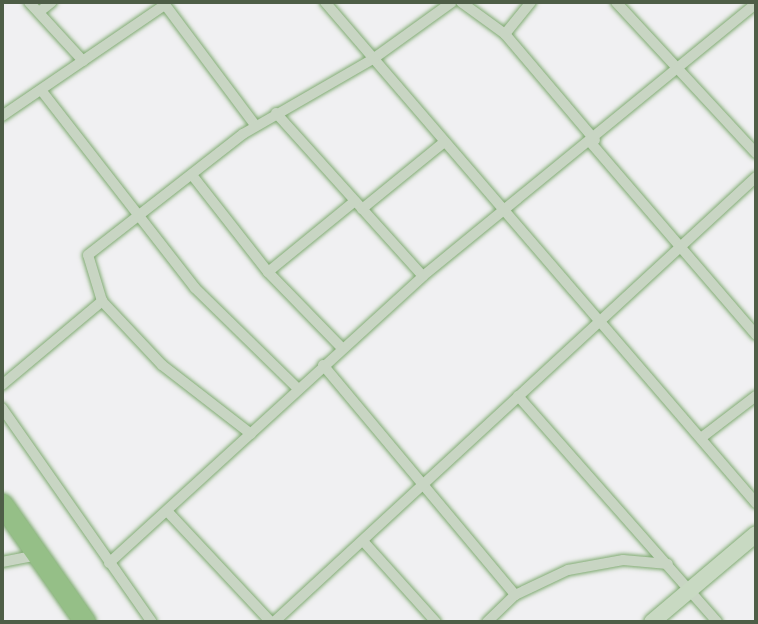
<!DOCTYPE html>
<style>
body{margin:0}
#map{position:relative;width:758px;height:624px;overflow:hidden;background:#f0f0f2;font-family:"Open Sans",sans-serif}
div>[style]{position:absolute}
.roads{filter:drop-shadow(0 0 2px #80ab72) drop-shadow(0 0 2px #80ab72)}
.street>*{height:10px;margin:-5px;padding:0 5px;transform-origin:5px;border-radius:5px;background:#c8d5c3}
.secondary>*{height:16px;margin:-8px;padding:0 8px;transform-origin:8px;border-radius:8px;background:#c8d9c2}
.highway>*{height:21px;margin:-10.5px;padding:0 10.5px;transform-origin:10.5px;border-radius:10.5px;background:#95bf87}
span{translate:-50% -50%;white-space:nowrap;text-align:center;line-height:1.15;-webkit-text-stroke:5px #fff;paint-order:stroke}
.frame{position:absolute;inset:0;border:4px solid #4e5e47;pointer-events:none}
</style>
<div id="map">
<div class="roads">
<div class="street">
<i style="left:29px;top:2px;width:80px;rotate:47.5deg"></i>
<i style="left:163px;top:2px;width:154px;rotate:53.2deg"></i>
<i style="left:325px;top:2px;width:661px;rotate:49.3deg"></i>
<i style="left:461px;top:2px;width:54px;rotate:36deg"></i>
<i style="left:505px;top:34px;width:139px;rotate:49.7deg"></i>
<i style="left:616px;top:2px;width:206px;rotate:47.2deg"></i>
<i style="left:39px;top:12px;width:16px;rotate:-38deg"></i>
<i style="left:505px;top:34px;width:41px;rotate:-50.9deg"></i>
<i style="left:41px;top:90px;width:251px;rotate:52.1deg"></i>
<i style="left:195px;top:288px;width:143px;rotate:44.4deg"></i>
<i style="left:276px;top:113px;width:219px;rotate:48deg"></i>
<i style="left:2px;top:116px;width:197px;rotate:-34.3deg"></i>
<i style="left:591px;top:143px;width:253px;rotate:49.3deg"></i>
<i style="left:192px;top:175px;width:123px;rotate:51.9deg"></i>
<i style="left:268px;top:272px;width:106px;rotate:45.8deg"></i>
<i style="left:362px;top:209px;width:104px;rotate:-39.2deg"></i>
<i style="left:268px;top:272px;width:112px;rotate:-39.2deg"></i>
<i style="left:323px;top:365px;width:300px;rotate:50.1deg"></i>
<i style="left:2px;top:385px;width:131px;rotate:-40deg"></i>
<i style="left:518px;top:396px;width:301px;rotate:48.6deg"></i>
<i style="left:2px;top:408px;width:261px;rotate:55deg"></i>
<i style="left:251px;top:434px;width:113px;rotate:-142.2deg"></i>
<i style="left:162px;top:365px;width:88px;rotate:-133.2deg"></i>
<i style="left:102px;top:301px;width:48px;rotate:-106.9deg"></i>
<i style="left:88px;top:255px;width:197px;rotate:-38deg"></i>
<i style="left:243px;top:134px;width:150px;rotate:-30deg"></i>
<i style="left:373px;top:59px;width:97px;rotate:-35.8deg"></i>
<i style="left:701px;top:438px;width:69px;rotate:-37.4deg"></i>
<i style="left:167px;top:511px;width:152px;rotate:46.9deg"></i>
<i style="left:363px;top:541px;width:109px;rotate:48deg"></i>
<i style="left:2px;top:562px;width:38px;rotate:-11deg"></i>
<i style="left:109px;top:563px;width:425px;rotate:-42.4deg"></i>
<i style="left:423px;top:276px;width:431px;rotate:-39.3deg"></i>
<i style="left:274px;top:622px;width:656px;rotate:-42.71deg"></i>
<i style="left:487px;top:622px;width:39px;rotate:-44deg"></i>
<i style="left:515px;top:595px;width:59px;rotate:-25.3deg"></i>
<i style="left:568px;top:570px;width:56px;rotate:-10.3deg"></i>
<i style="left:623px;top:560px;width:45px;rotate:5.1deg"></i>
</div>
<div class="secondary">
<i style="left:652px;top:622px;width:136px;rotate:-40.2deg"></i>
</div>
<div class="highway">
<i style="left:2px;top:504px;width:144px;rotate:54.9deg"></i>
</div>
</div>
<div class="frame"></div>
</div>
